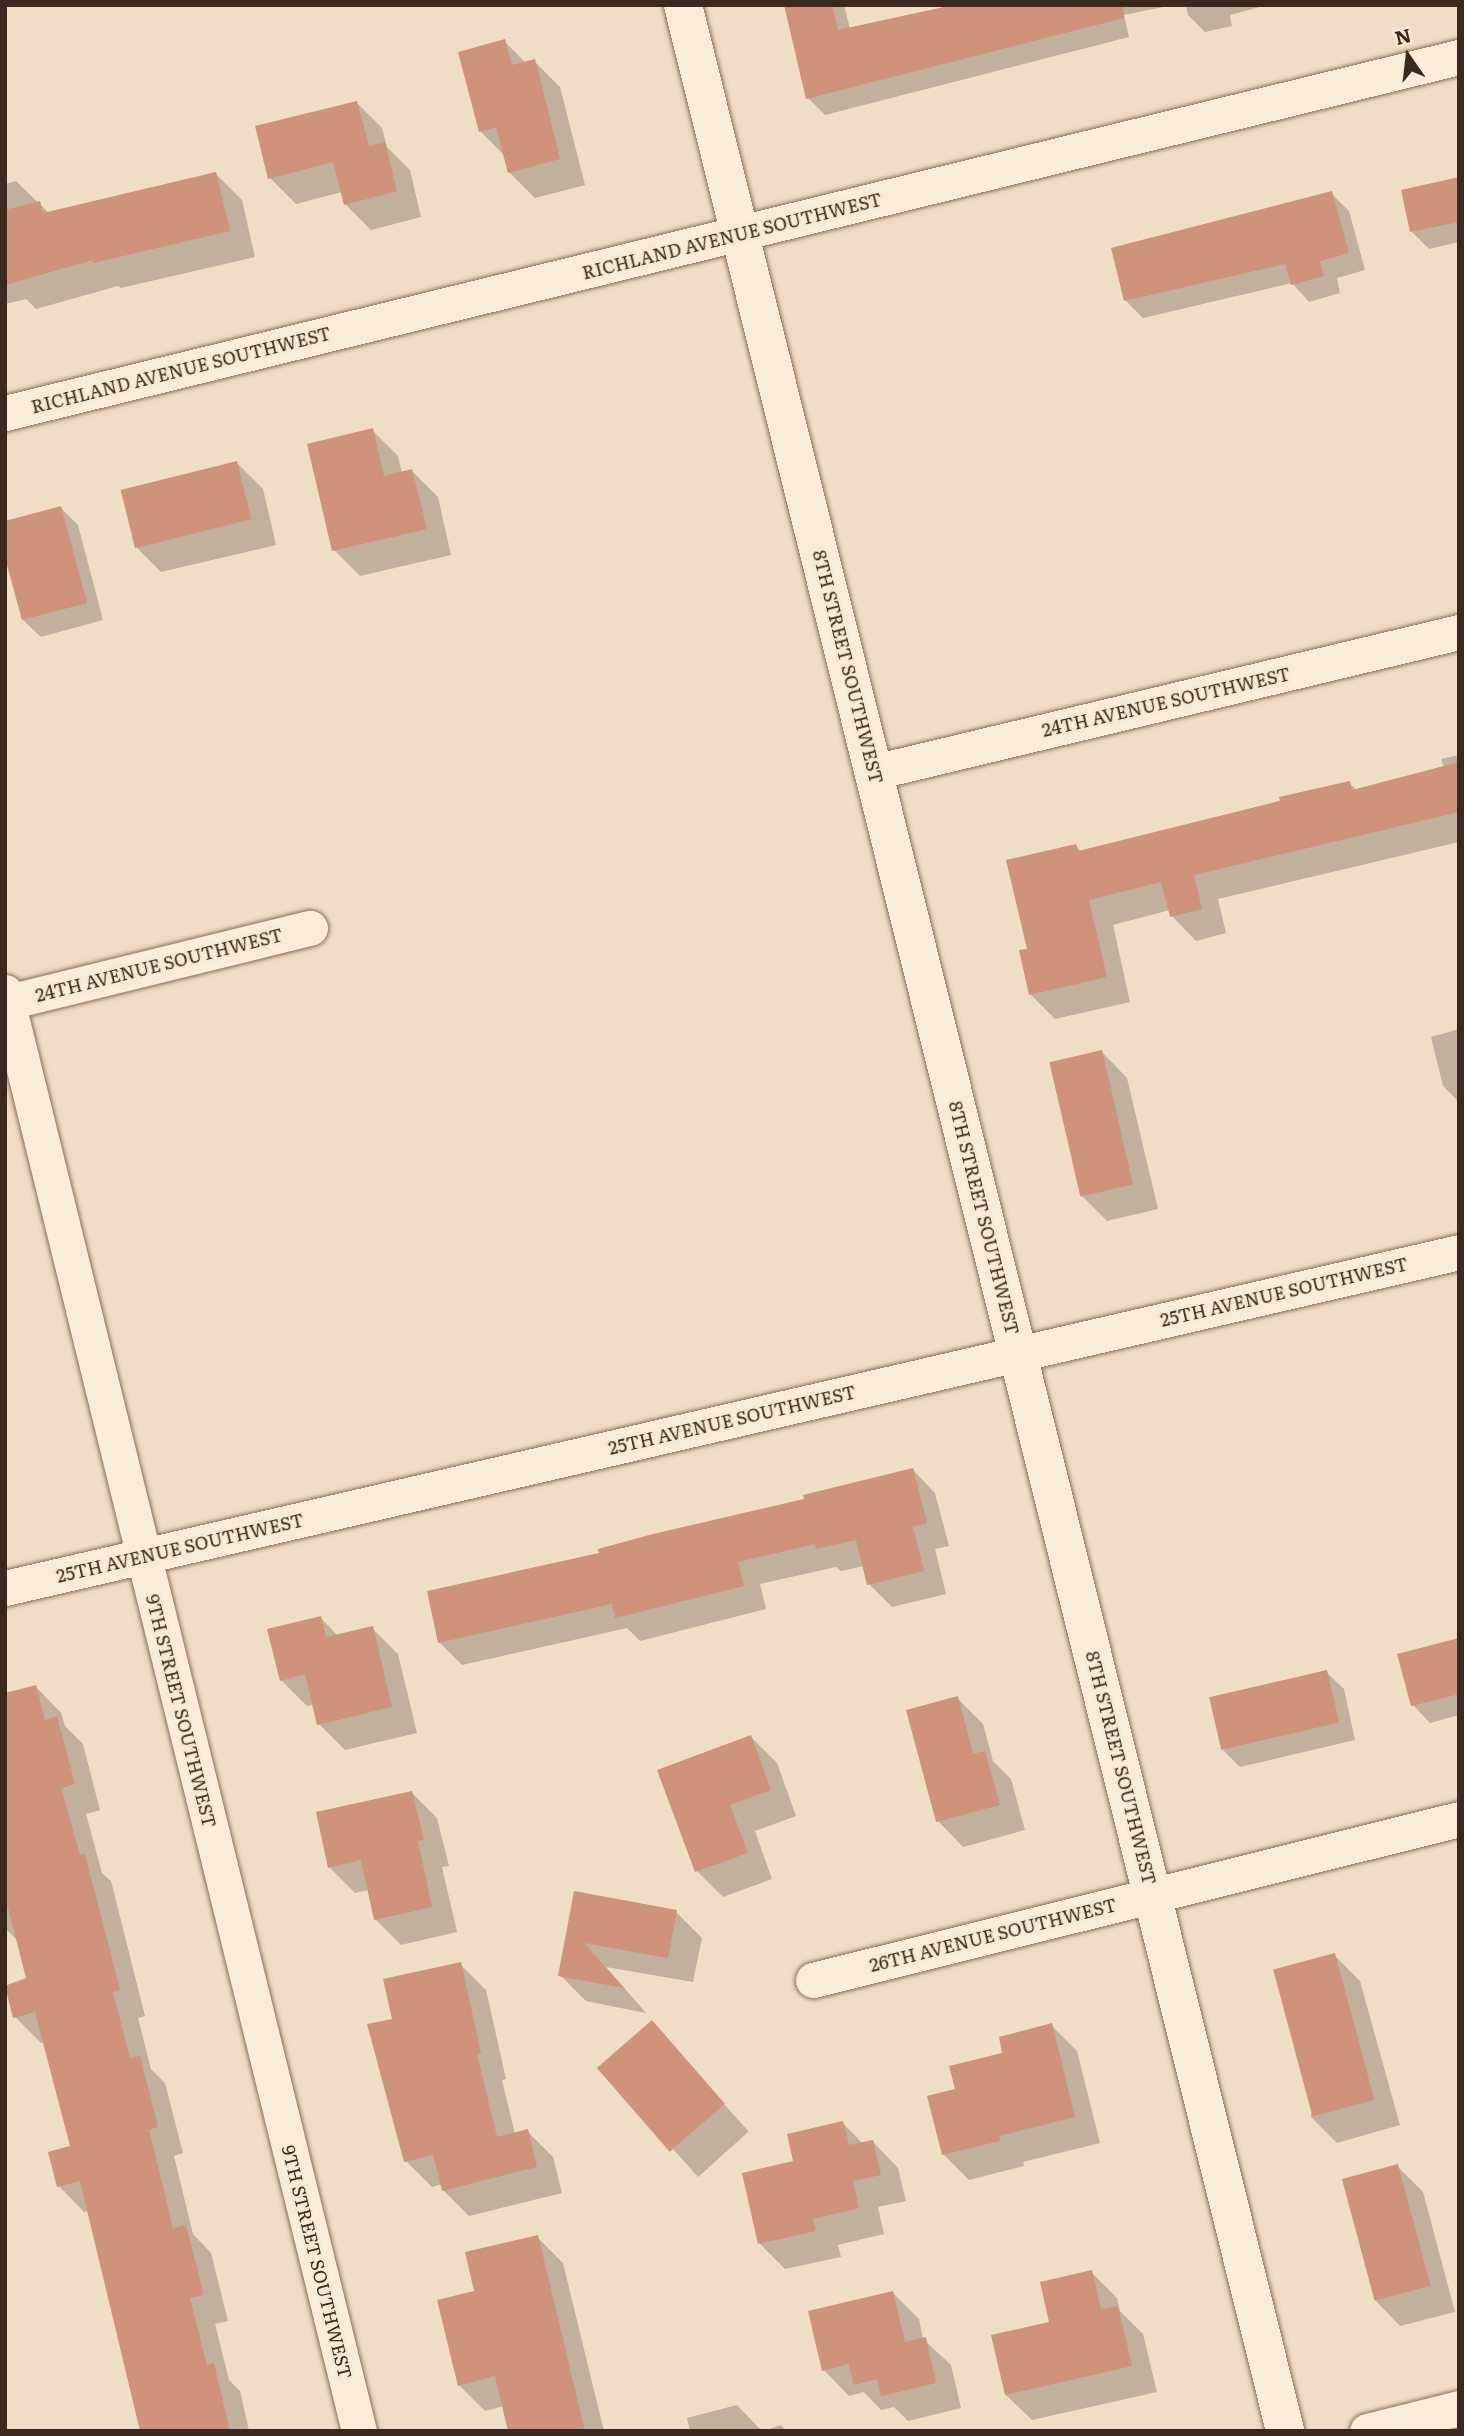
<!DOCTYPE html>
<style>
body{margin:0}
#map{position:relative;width:1464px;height:2436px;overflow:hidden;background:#f0ddc5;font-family:Literata,serif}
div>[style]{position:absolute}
.shadow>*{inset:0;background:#0003;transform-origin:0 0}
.building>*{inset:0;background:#cf927a;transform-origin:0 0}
.roads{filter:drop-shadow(0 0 2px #8b6e5a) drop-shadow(0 0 2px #8b6e5a)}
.street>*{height:35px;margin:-17.5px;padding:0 17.5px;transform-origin:17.5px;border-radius:17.5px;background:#faecd9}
.secondary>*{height:38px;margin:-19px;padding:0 19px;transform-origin:19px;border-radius:19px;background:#faecd9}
span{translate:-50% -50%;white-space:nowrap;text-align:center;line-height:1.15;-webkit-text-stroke:5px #f7e8d5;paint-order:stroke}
.street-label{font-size:18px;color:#3b291f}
.frame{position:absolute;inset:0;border:7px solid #3b291f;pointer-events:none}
.north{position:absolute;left:1373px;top:21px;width:70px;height:70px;-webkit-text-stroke:5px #f7e8d5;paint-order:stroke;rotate:346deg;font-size:19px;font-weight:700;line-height:28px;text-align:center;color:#3b291f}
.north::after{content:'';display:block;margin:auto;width:24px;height:32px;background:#3b291f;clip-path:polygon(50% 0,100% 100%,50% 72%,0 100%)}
</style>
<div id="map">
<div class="shadow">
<i style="clip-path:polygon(786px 5px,844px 5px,850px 29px,961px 5px,1173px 5px,1124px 15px,1129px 37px,825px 115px,808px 98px)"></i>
<i style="clip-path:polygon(1186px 5px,1267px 5px,1230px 15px,1232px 26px,1205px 32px,1188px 15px)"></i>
<i style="clip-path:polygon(504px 41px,526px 63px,534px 61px,560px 87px,585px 185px,535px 198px,509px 172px,505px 156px,480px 131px)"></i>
<i style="clip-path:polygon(356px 102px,382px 128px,387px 147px,410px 170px,421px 217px,371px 230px,345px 204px,342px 192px,296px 204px,270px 178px)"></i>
<i style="clip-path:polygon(216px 174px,242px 200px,255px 257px,121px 288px,118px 286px,36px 309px,26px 299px,5px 304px,5px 184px,16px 181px,49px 213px)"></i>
<i style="clip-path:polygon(1459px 179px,1459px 242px,1429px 249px,1412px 232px)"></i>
<i style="clip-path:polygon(1331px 193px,1349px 211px,1365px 270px,1337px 278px,1340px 293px,1309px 302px,1292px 283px,1143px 318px,1125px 300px)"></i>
<i style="clip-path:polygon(372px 430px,398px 456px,402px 473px,412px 471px,438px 497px,451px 555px,360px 576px,334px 550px)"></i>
<i style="clip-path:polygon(237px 463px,263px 489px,276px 545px,161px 572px,135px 546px)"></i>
<i style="clip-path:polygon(61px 508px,78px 525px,103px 620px,41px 637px,23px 620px)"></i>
<i style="clip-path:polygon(1459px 755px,1459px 842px,1218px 899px,1226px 933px,1196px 941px,1172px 916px,1170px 910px,1113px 925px,1130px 1002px,1055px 1019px,1030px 994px,1029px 950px,1076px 846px,1082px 852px,1349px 783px,1357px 790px,1444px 768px,1441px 759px)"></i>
<i style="clip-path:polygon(1459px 1029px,1459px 1102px,1443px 1086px,1431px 1037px)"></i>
<i style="clip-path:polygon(1102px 1052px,1127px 1078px,1158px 1209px,1107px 1221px,1081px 1195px)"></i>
<i style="clip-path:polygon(913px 1470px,935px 1493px,949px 1546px,935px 1549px,946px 1594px,892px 1607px,869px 1584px,864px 1566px,841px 1571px,836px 1567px,760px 1584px,766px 1609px,640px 1641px,627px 1628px,462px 1665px,439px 1642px,601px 1554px)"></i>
<i style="clip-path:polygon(321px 1618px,338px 1636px,372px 1628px,398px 1654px,417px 1733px,345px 1750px,319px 1724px,314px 1704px,307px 1706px,281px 1680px)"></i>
<i style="clip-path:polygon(1459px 1640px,1459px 1715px,1430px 1723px,1413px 1705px)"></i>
<i style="clip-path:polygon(1326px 1672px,1344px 1689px,1355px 1740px,1240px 1767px,1223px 1750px)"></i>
<i style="clip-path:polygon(36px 1687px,61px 1713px,65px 1726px,83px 1744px,100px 1810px,86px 1814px,102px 1873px,111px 1881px,145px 2016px,138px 2018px,151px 2069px,165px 2083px,183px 2153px,174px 2156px,193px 2234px,211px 2253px,228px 2321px,215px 2324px,229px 2380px,240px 2391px,249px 2431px,142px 2431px,89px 2211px,84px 2212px,59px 2186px,72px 2148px,45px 2042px,41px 2043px,15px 2017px,7px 1985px,28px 1979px,17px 1940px,5px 1928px,5px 1695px)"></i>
<i style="clip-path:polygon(957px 1698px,983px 1724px,993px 1761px,1011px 1779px,1025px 1830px,963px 1847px,938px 1821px)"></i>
<i style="clip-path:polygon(751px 1737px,777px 1763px,796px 1816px,755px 1831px,772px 1879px,723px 1897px,697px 1871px)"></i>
<i style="clip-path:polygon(411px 1792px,437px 1818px,449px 1866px,442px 1867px,457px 1932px,401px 1945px,375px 1919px,369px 1890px,355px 1893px,329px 1867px)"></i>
<i style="clip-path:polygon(575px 1893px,676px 1912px,702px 1938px,693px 1982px,606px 1967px,646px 2013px,586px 2001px,560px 1975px)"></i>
<i style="clip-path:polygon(1334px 1955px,1360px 1981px,1400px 2125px,1337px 2143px,1311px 2117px)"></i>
<i style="clip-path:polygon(460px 1964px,486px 1990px,506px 2079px,502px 2080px,515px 2134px,527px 2131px,553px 2157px,562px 2193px,469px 2216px,443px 2190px,442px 2184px,432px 2187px,406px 2161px,394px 2020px)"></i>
<i style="left:651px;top:2023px;width:146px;height:68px;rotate:48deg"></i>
<i style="clip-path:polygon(1051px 2025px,1077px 2051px,1100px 2143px,1023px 2162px,1024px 2166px,969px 2180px,943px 2154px,1005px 2054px)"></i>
<i style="clip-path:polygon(843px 2123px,863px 2144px,873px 2142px,898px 2168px,906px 2201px,878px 2207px,884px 2234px,838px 2245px,841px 2257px,785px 2269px,759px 2243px,795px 2163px)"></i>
<i style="clip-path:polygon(1397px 2166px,1423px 2192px,1455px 2312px,1400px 2326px,1375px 2300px)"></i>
<i style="clip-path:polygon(537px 2237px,563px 2263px,604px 2431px,510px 2431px,504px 2406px,485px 2411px,459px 2385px,476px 2292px)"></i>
<i style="clip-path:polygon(1091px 2272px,1117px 2298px,1120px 2311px,1143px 2334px,1157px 2392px,1032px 2420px,1006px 2395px,1051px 2323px)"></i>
<i style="clip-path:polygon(893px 2293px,919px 2319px,923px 2339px,951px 2365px,961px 2408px,908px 2421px,894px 2407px,881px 2410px,864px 2392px,849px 2396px,824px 2370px)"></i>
<i style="clip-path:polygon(737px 2405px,762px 2431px,781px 2425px,786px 2431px,690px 2431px,687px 2418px)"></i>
</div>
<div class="building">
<i style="clip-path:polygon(784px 5px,832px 5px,838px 30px,953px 5px,1123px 5px,1124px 18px,806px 99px)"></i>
<i style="clip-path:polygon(505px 39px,512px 65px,535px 59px,560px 159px,508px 173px,496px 127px,479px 132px,458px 52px)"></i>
<i style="clip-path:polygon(357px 101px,369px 146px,385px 142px,397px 191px,344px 205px,333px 162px,268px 179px,255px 126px)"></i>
<i style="clip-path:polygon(216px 172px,230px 231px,93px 263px,93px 260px,5px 285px,5px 210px,40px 201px,43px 213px)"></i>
<i style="clip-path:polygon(1459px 177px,1459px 222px,1410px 232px,1401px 190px)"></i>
<i style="clip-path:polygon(1332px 191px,1349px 253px,1320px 261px,1324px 276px,1291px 285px,1285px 264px,1124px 301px,1111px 248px)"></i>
<i style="clip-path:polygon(373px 428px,384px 476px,412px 469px,427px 529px,332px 551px,307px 444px)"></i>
<i style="left:237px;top:461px;width:60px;height:120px;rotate:76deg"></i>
<i style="clip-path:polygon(61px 506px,87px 603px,22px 620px,5px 558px,5px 521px)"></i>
<i style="clip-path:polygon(1459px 762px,1459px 812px,1194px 875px,1202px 909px,1170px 917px,1161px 882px,1089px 900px,1107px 977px,1029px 995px,1019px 950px,1027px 949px,1006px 860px,1076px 844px,1078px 851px,1280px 801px,1279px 797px,1350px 781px,1352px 790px)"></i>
<i style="left:1102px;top:1050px;width:138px;height:54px;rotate:77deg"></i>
<i style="clip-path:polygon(913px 1468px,927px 1523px,913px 1527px,924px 1571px,867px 1585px,856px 1540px,816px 1549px,815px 1544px,738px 1562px,744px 1586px,615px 1618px,612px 1604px,438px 1643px,427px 1591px,599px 1553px,598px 1549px,653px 1534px,804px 1499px,803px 1495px)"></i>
<i style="clip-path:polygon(321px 1616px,326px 1637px,373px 1626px,392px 1707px,317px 1725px,305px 1674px,280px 1681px,267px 1629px)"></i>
<i style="clip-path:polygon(1459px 1638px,1459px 1694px,1411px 1706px,1397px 1654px)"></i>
<i style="left:1327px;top:1670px;width:54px;height:121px;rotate:77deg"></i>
<i style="clip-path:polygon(36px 1685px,45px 1720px,57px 1716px,75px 1784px,61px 1788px,80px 1855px,85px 1854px,120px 1990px,113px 1992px,130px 2058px,140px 2056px,158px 2127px,149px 2130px,173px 2228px,186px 2225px,204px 2295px,190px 2298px,207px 2365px,214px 2363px,230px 2431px,140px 2431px,80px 2181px,57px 2187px,48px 2152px,70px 2146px,35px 2012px,13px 2018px,5px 1986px,26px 1978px,5px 1896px,5px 1693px)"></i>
<i style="clip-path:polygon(958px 1696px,973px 1754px,985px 1751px,1000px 1805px,936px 1822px,906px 1710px)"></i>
<i style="clip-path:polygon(751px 1735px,771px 1790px,730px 1805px,748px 1853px,695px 1872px,657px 1770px)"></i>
<i style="clip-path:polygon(412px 1791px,424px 1840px,418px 1841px,432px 1907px,374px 1920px,361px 1860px,328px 1868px,316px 1812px)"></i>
<i style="clip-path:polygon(574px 1891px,677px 1910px,668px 1958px,584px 1943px,624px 1988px,558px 1976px)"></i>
<i style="left:1335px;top:1953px;width:152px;height:64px;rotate:75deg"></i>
<i style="clip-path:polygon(461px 1962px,481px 2053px,477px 2054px,497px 2137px,528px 2129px,537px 2167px,442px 2191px,433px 2155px,404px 2162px,367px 2024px,392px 2019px,383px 1979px)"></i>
<i style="left:652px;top:2020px;width:111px;height:73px;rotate:49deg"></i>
<i style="clip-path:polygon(1052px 2023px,1075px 2117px,999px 2136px,1000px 2141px,942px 2155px,927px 2096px,955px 2089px,949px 2066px,1002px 2053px,999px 2037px)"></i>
<i style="clip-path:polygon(843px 2121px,849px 2145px,873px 2140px,881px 2175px,853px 2181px,859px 2208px,813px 2219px,816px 2231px,758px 2244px,742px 2173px,793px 2161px,787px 2134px)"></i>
<i style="left:1398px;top:2164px;width:126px;height:58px;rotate:75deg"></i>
<i style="clip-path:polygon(538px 2235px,585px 2431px,508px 2431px,495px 2376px,458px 2386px,437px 2300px,474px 2291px,465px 2252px)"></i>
<i style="clip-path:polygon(1092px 2270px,1101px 2309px,1118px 2306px,1132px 2366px,1005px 2395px,991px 2335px,1049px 2322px,1040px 2282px)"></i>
<i style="clip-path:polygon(893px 2291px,905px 2342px,926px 2337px,936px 2383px,881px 2396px,877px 2379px,854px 2385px,849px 2364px,822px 2371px,808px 2311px)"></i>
</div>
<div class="roads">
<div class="street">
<i style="left:5px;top:413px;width:1497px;rotate:-13.76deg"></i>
<i style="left:874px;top:772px;width:602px;rotate:-13.46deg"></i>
<i style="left:5px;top:992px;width:1482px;rotate:76.18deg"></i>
<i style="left:8px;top:1002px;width:311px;rotate:-13.8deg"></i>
<i style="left:5px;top:1588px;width:1492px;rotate:-13.01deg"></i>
<i style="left:813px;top:1980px;width:666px;rotate:-13.99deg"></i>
<i style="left:1367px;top:2431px;width:95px;rotate:-14deg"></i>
</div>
<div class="secondary">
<i style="left:683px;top:5px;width:2500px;rotate:76.06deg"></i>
</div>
</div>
<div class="street-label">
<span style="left:732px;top:236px;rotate:-14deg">RICHLAND AVENUE SOUTHWEST</span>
<span style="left:181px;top:370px;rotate:-14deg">RICHLAND AVENUE SOUTHWEST</span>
<span style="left:848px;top:667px;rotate:76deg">8TH STREET SOUTHWEST</span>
<span style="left:1166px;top:702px;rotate:-13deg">24TH AVENUE SOUTHWEST</span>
<span style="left:159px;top:965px;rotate:-14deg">24TH AVENUE SOUTHWEST</span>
<span style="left:984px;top:1218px;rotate:76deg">8TH STREET SOUTHWEST</span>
<span style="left:1284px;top:1292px;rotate:-13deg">25TH AVENUE SOUTHWEST</span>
<span style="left:732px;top:1420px;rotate:-13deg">25TH AVENUE SOUTHWEST</span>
<span style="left:180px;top:1548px;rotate:-13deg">25TH AVENUE SOUTHWEST</span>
<span style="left:181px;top:1711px;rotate:76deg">9TH STREET SOUTHWEST</span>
<span style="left:1121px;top:1768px;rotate:76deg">8TH STREET SOUTHWEST</span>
<span style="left:993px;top:1935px;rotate:-14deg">26TH AVENUE SOUTHWEST</span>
<span style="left:317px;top:2262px;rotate:76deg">9TH STREET SOUTHWEST</span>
</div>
<div class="frame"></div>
<div class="north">N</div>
</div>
